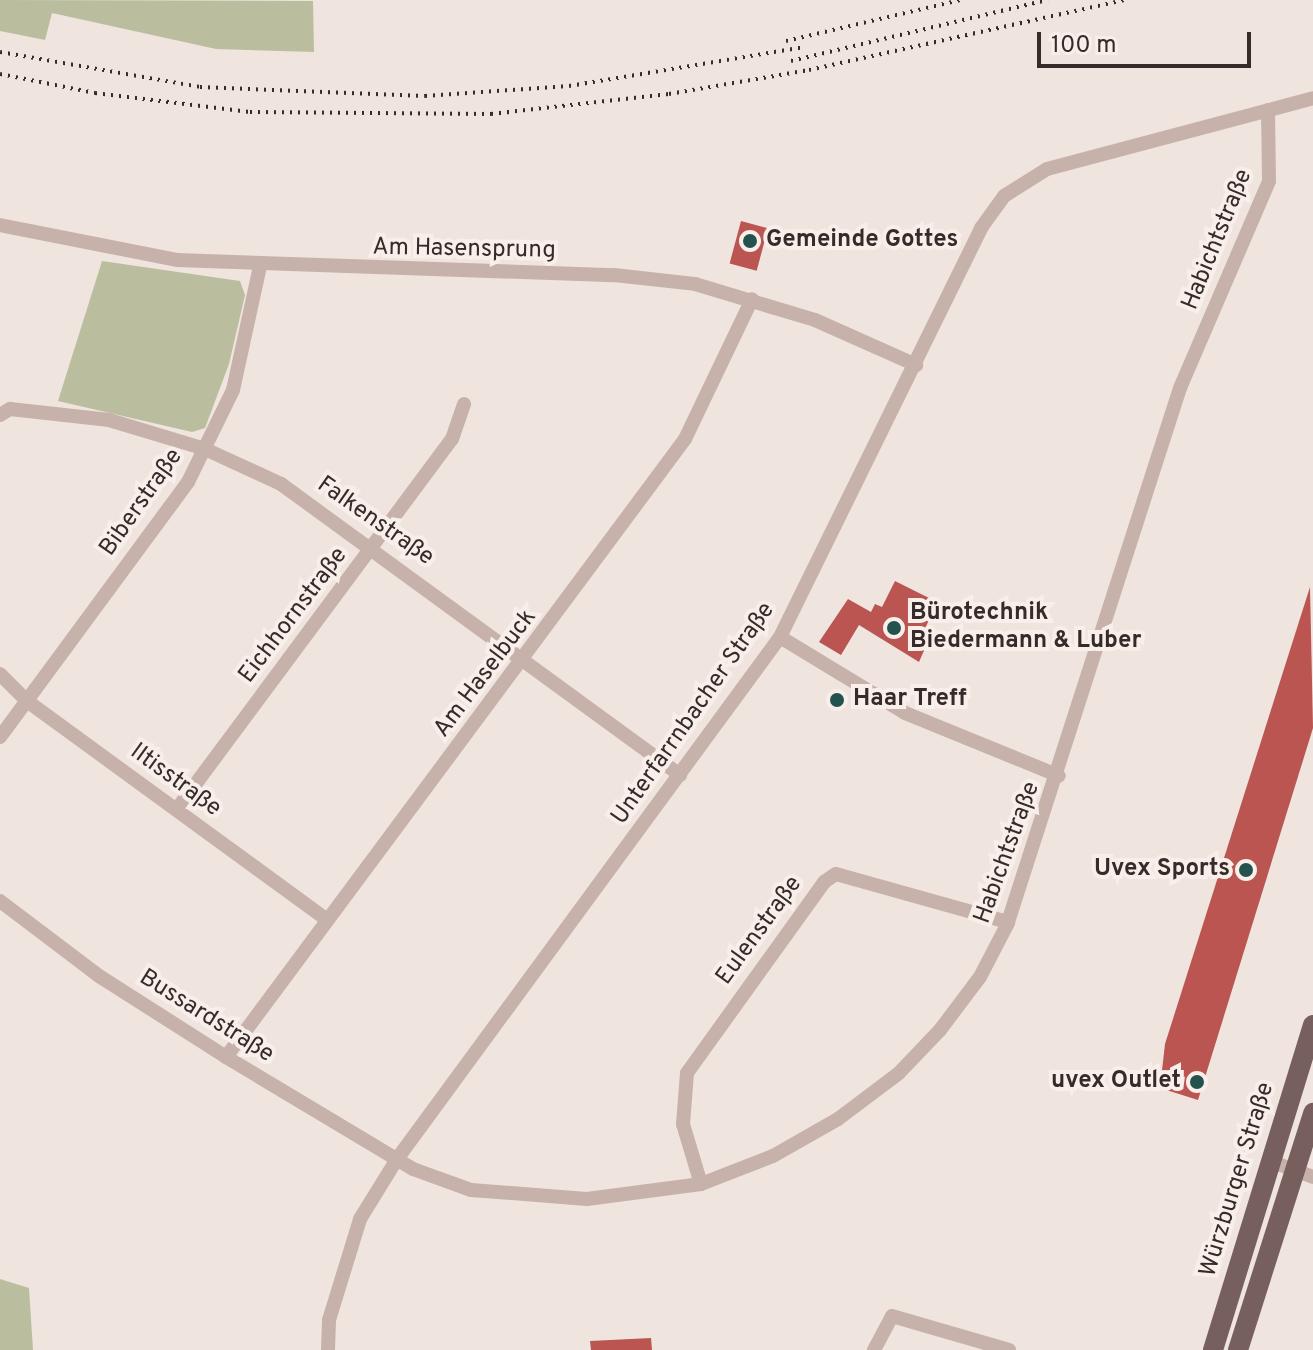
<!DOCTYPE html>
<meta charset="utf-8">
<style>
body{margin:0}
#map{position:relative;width:1313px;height:1350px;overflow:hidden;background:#f0e4de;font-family:Overpass,sans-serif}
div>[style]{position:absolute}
.green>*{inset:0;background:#babe9f}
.building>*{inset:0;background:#ba5552;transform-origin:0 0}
.street>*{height:14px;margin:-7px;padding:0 7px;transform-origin:7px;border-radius:7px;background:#c7b2ab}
.primary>*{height:20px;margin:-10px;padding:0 10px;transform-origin:10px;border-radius:10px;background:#765f5c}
.rail>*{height:4px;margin-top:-2px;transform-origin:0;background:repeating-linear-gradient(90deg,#362b29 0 2px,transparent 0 8px)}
.dots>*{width:22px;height:22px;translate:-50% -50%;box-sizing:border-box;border:4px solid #f8efea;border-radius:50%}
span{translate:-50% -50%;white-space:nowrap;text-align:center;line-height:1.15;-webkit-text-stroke:8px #f8efea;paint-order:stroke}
.street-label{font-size:24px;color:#362b29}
.poi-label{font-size:24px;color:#362b29;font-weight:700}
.left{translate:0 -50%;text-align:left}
.right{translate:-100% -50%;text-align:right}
.scale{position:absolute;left:1037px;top:32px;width:214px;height:36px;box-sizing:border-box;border:4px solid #362b29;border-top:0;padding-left:10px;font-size:24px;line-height:28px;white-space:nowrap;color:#362b29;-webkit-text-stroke:6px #f8efea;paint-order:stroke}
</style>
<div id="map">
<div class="green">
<i style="clip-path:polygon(0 0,313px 1px,314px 52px,216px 49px,52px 13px,45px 40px,0 31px)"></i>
<i style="clip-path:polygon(102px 261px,240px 281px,245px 295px,229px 364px,205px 428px,192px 432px,58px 401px)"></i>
<i style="clip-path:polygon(0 1279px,29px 1288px,33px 1350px,0 1350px)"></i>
</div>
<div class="building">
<i style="left:741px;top:221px;width:28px;height:44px;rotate:15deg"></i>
<i style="clip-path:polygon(895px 581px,937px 602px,919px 642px,926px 646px,919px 662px,859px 625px,841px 655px,819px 642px,848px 599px,871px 612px,875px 604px,882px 607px)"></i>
<i style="clip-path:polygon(1310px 587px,1313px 728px,1198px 1100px,1160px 1088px,1165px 1044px)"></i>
<i style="clip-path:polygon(651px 1338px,652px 1350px,591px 1350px,590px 1341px)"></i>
</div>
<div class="street">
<i style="left:0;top:225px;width:180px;rotate:11.2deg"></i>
<i style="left:177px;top:260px;width:437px;rotate:2deg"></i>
<i style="left:614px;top:275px;width:81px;rotate:6.3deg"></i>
<i style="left:695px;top:284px;width:125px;rotate:16.7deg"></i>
<i style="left:815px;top:320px;width:111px;rotate:24deg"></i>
<i style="left:0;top:415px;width:12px;rotate:-31deg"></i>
<i style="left:10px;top:409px;width:100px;rotate:6.3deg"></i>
<i style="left:109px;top:420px;width:100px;rotate:16.8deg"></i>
<i style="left:205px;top:449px;width:84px;rotate:24.7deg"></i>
<i style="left:281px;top:484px;width:494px;rotate:36.1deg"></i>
<i style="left:780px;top:637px;width:146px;rotate:31.3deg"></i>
<i style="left:905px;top:713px;width:166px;rotate:22.2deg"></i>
<i style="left:0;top:674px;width:38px;rotate:45deg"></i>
<i style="left:27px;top:701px;width:371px;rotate:36.1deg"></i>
<i style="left:0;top:737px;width:317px;rotate:-53.6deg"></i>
<i style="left:188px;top:482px;width:102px;rotate:-63.9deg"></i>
<i style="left:233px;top:390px;width:127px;rotate:-77.7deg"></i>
<i style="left:177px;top:809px;width:461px;rotate:-53.4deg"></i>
<i style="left:452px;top:439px;width:37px;rotate:-71deg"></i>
<i style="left:0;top:901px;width:124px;rotate:37.1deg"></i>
<i style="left:99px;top:976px;width:151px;rotate:32.5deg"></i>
<i style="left:226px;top:1057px;width:218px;rotate:30.9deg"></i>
<i style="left:413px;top:1169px;width:62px;rotate:19.9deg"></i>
<i style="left:471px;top:1190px;width:116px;rotate:4.4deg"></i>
<i style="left:587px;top:1199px;width:115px;rotate:-7.5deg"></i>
<i style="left:701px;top:1184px;width:77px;rotate:-21.3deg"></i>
<i style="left:773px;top:1156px;width:75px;rotate:-29.6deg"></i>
<i style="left:838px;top:1119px;width:75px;rotate:-36.9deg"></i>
<i style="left:898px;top:1074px;width:61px;rotate:-46.3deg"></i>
<i style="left:940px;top:1030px;width:66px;rotate:-53deg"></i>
<i style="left:980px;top:977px;width:59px;rotate:-62.6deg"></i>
<i style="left:1007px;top:925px;width:564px;rotate:-72.14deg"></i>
<i style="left:1180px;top:388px;width:225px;rotate:-66.7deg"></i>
<i style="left:1269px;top:181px;width:71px;rotate:-90.8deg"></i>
<i style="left:226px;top:1057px;width:770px;rotate:-53.4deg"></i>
<i style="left:685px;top:439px;width:155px;rotate:-64.4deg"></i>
<i style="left:1270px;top:1161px;width:46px;rotate:20.4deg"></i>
<i style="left:701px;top:1184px;width:63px;rotate:-106.7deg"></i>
<i style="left:683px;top:1124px;width:51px;rotate:-85.5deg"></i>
<i style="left:687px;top:1073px;width:235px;rotate:-54.3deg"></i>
<i style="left:824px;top:882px;width:14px;rotate:-34deg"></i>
<i style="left:836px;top:874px;width:179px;rotate:15.6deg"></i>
<i style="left:328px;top:1350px;width:30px;rotate:-88deg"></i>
<i style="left:329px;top:1320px;width:106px;rotate:-72.9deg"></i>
<i style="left:360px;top:1219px;width:70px;rotate:-58.3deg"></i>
<i style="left:397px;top:1159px;width:647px;rotate:-53.73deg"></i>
<i style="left:780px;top:637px;width:456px;rotate:-63.8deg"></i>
<i style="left:981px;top:228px;width:39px;rotate:-54deg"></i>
<i style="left:1004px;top:196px;width:51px;rotate:-32.1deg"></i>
<i style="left:1047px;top:169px;width:275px;rotate:-14.9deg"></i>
<i style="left:874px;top:1350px;width:38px;rotate:-62deg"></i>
<i style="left:892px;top:1316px;width:122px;rotate:16.2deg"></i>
</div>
<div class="primary">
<i style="left:1213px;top:1350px;width:340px;rotate:-72.9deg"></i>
<i style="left:1238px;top:1350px;width:249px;rotate:-72.4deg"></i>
</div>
<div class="rail">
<i style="left:786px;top:41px;width:180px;rotate:-13.2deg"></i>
<i style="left:0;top:52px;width:203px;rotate:9.9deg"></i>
<i style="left:200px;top:87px;width:225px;rotate:2.3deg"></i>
<i style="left:425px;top:96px;width:144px;rotate:-4deg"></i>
<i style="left:569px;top:86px;width:239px;rotate:-9.4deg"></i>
<i style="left:791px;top:61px;width:264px;rotate:-13.4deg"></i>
<i style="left:0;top:74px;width:97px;rotate:11.3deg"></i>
<i style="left:95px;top:93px;width:156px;rotate:7deg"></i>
<i style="left:250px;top:112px;width:241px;rotate:0.5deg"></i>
<i style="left:491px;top:114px;width:179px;rotate:-6.4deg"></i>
<i style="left:669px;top:94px;width:142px;rotate:-9.7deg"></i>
<i style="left:809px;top:70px;width:324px;rotate:-12.5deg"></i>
</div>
<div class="dots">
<i style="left:750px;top:241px;background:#23534c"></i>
<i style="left:894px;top:628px;background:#23534c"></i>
<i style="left:837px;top:700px;background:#23534c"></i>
<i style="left:1246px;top:870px;background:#23534c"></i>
<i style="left:1197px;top:1082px;background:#23534c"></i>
</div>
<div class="street-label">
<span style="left:1218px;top:240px;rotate:-68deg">Habichtstraße</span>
<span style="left:464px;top:250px;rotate:1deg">Am Hasensprung</span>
<span style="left:142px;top:503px;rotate:-55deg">Biberstraße</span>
<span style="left:375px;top:522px;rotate:35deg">Falkenstraße</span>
<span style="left:294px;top:616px;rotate:-53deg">Eichhornstraße</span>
<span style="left:486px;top:674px;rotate:-53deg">Am Haselbuck</span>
<span style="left:694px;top:714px;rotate:-55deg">Unterfarrnbacher Straße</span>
<span style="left:175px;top:781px;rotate:36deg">Iltisstraße</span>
<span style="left:1008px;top:853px;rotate:-70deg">Habichtstraße</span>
<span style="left:760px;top:931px;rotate:-54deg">Eulenstraße</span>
<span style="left:206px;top:1017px;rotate:32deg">Bussardstraße</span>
<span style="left:1238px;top:1180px;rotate:-73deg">Würzburger Straße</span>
</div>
<div class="poi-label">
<span class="left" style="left:766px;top:241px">Gemeinde Gottes</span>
<span class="left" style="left:910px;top:628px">Bürotechnik<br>Biedermann &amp; Luber</span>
<span class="left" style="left:853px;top:700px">Haar Treff</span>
<span class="right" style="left:1230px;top:870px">Uvex Sports</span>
<span class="right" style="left:1181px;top:1082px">uvex Outlet</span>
</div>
<div class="scale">100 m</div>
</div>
